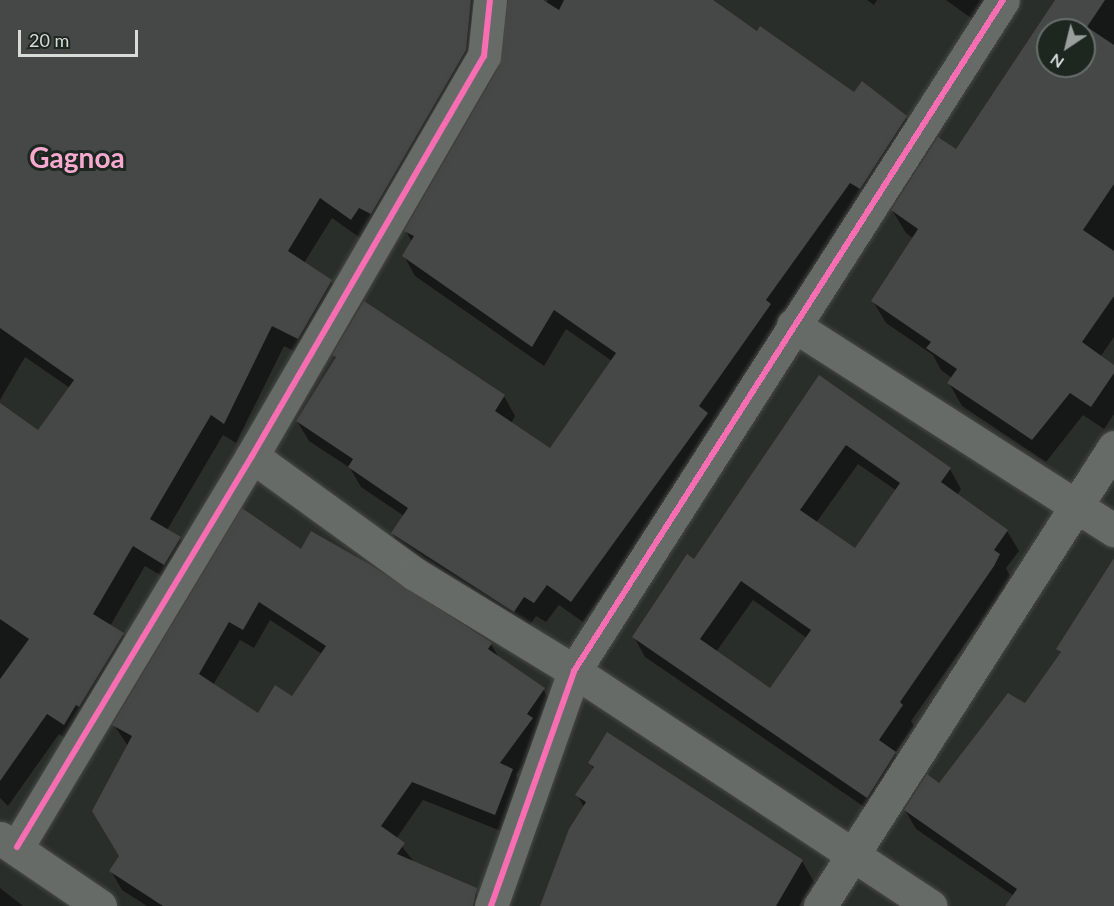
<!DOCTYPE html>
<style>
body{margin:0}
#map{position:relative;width:1114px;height:906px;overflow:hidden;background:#292e2b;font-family:Lato,sans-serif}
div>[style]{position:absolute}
.shadow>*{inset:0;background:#0007}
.building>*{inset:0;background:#454846}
.roads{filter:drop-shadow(0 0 2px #464947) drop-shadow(0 0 2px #464947)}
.minor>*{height:33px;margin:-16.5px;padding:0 16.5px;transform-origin:16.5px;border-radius:16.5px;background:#676b68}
.cycleway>*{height:6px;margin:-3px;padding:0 3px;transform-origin:3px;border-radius:3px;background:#f96db3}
span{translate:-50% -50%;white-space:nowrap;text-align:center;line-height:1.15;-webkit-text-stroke:6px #1e2620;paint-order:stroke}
.town-label{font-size:28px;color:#f6aad0;font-weight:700}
.north{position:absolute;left:1036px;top:18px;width:60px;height:60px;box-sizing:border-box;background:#1e2620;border:2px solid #686f6a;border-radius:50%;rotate:215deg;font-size:16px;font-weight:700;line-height:24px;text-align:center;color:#d7dcd8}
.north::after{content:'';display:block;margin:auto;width:21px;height:27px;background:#9a9f9b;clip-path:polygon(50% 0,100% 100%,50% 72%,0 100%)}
.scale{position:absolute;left:18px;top:30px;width:120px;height:27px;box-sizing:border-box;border:3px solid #d7dcd8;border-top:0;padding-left:8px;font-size:18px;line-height:21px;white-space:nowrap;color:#d7dcd8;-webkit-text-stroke:4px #1e2620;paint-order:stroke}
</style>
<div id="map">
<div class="shadow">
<i style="clip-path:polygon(0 0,477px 0,472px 8px,481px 32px,363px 240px,332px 218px,304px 263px,331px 281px,343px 302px,310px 359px,284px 346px,236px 443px,223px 435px,167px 530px,180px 538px,192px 559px,177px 585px,145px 566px,110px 626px,123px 634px,135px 655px,76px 745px,59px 734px,8px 806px,0 798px,0 405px,39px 432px,70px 388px,25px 357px,0 400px)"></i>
<i style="clip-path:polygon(548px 0,710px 0,854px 94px,906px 117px,917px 137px,862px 202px,778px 319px,782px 325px,713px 423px,719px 434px,583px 622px,559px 605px,546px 622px,536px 616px,526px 631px,404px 553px,392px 533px,404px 516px,361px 487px,350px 468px,309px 441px,297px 421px,337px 359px,334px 355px,504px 396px,515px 416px,511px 424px,550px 450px,612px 361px,566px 329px,544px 366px,415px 276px,404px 256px,412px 242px,406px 231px)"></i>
<i style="clip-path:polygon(867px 0,877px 0,874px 5px)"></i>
<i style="clip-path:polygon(946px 0,990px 0,975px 21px)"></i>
<i style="clip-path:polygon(evenodd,1057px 0,1114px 0,1114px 337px,1100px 357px,1114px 367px,1114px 414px,1104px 429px,1083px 415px,1046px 462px,962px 406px,949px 383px,952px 378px,941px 370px,933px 355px,886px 323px,873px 301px,913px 238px,906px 233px,892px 210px,957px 151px,1057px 0,1048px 30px,1084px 30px,1084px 66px,1048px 66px,1048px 30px)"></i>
<i style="clip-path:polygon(evenodd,820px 377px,950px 469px,961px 489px,957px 495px,1007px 531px,1019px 551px,1006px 568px,1010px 576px,1005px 587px,911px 721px,914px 726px,895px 753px,907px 773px,879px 817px,645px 657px,634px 637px,694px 561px,820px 377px,858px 464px,897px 491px,855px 551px,816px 523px,858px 464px,820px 377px,753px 600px,807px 638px,770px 690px,716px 652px,753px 600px)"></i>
<i style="clip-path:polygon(evenodd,301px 551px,491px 644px,499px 658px,543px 689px,554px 708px,542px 738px,516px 775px,523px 789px,506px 833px,423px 800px,396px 839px,415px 863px,473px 888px,484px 906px,147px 906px,122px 890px,111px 871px,120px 856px,128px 746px,114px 725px,301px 551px,270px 620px,322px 654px,292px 698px,258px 715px,213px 685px,240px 640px,254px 648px,270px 620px)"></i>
<i style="clip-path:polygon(1114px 572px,1114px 906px,1014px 906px,1014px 896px,916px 829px,905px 810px,940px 785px,1025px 706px,1061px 654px,1058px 649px)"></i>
<i style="clip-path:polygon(590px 763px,802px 861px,814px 882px,799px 906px,542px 906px,574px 821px,584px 807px,577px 795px,594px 770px)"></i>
<i style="clip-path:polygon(0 888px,23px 906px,0 906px)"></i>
</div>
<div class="building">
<i style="clip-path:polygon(0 0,471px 0,466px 50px,371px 214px,359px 208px,351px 220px,320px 198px,288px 251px,332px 280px,298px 339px,272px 326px,224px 424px,211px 415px,150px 519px,181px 537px,164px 565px,133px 546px,93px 614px,124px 633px,79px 707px,76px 705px,64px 725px,47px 714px,0 781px,0 679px,29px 639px,0 619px,0 403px,38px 430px,74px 380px,0 328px)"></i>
<i style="clip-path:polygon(508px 0,543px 0,559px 10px,564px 0,713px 0,757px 31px,760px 26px,854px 92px,862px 81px,907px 116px,860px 189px,850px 183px,766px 300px,771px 304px,699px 406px,708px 413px,571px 602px,547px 585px,534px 603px,524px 597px,514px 612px,391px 533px,408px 508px,348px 467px,353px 459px,296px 421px,336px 357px,332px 355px,364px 301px,505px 395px,495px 411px,550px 448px,616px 353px,554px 310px,532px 347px,402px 256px,414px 236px,404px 231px,500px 65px)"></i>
<i style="clip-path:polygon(evenodd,1055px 0,1105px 0,1087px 27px,1114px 45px,1114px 184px,1083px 230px,1114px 251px,1114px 296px,1082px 342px,1114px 365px,1114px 373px,1091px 407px,1070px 393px,1032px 440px,947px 383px,957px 369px,926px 348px,931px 342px,871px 301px,918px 229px,891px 210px,938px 137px,956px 149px,1055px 0,1048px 30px,1084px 30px,1084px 66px,1048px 66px,1048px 30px)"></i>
<i style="clip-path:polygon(evenodd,819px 375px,951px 468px,941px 482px,1008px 530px,994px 550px,1000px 554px,994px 566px,900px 702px,903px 705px,879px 740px,896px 752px,867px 798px,632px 637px,687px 554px,694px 559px,819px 375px,846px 445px,900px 483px,855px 548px,800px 510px,846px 445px,819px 375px,741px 581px,811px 630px,770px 688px,700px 639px,741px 581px)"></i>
<i style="clip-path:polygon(evenodd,242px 508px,301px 549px,311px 531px,369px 564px,492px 643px,488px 649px,545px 688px,527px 714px,533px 718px,500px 763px,513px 769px,495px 815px,412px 782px,381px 826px,405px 843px,397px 854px,477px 888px,473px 906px,163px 906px,109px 871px,119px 856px,92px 811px,132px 736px,112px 725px,242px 508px,259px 602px,326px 646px,292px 696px,275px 685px,258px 713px,199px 674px,229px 622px,243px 630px,259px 602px)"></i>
<i style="clip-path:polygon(1114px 558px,1114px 906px,1005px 906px,1017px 889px,904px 810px,927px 774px,939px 783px,1008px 693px,1025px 703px,1061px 652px,1056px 649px)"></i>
<i style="clip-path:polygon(607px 732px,803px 860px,776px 906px,540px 906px,569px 829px,586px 802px,575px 795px,594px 767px,588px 763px)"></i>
</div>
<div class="roads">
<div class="minor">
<i style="left:793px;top:325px;width:381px;rotate:32.6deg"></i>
<i style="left:252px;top:456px;width:201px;rotate:35.9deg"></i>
<i style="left:415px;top:574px;width:186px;rotate:31.4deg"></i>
<i style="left:574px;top:671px;width:427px;rotate:33.4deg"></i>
<i style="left:0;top:838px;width:121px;rotate:34.2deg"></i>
<i style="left:17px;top:847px;width:456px;rotate:-59deg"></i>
<i style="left:252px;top:456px;width:462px;rotate:-59.9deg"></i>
<i style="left:484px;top:56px;width:56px;rotate:-83.9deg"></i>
<i style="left:491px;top:906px;width:249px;rotate:-70.5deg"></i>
<i style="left:574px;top:671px;width:796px;rotate:-57.41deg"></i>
<i style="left:820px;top:906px;width:545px;rotate:-57.36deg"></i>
</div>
</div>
<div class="cycleway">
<i style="left:17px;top:847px;width:456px;rotate:-59deg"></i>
<i style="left:252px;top:456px;width:462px;rotate:-59.9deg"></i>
<i style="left:484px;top:56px;width:56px;rotate:-83.9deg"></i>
<i style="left:491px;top:906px;width:249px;rotate:-70.5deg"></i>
<i style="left:574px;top:671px;width:796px;rotate:-57.41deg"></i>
</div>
<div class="town-label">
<span style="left:77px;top:157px">Gagnoa</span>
</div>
<div class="north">N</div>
<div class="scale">20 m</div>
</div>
